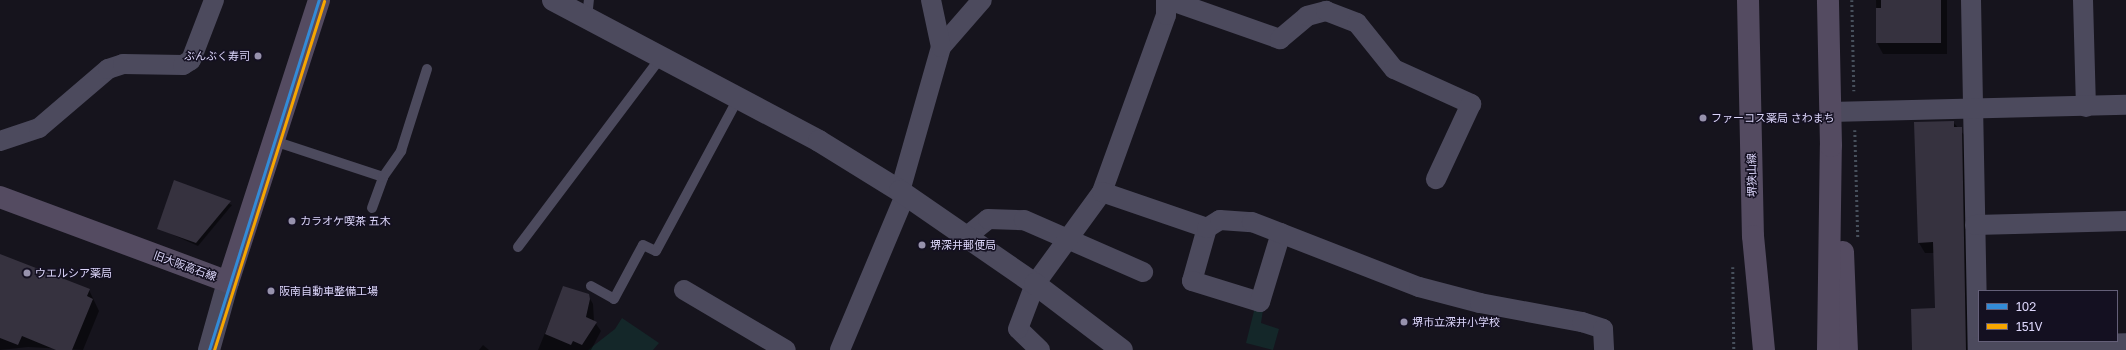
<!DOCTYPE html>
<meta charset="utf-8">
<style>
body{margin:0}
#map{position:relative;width:2126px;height:350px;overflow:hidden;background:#16141d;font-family:"Golos Text","Noto Sans JP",sans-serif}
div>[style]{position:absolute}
.green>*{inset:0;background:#142729}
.shadow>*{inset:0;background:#0007}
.building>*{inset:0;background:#36323f}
.path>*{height:2.5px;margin-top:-1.25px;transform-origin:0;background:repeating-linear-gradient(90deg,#47505c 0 2px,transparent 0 5px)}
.service>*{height:10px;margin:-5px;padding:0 5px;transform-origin:5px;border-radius:5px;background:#4c4a5d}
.minor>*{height:20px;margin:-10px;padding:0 10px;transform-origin:10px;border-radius:10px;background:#4c4a5d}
.tertiary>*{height:22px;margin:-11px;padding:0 11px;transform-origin:11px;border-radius:11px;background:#4c4a5d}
.primary>*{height:22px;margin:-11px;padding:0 11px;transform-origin:11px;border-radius:11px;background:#544b61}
.bus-1>*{height:3px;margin:-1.5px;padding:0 1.5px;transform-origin:1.5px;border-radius:1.5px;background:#338bd7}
.bus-2>*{height:3px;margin:-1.5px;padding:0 1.5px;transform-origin:1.5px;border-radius:1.5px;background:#f7a600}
.dots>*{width:11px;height:11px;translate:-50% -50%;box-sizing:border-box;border:2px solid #141021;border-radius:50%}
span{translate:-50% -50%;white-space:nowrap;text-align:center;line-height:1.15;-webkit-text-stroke:3px #141021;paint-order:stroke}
.poi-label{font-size:11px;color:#dcd6fa}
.right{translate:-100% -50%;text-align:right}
.left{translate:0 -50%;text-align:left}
.street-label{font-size:11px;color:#dcd6fa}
.legend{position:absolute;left:1978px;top:290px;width:140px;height:52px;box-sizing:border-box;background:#141021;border:1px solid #645f78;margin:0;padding:5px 7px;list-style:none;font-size:12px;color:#dcd6fa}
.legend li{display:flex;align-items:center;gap:8px;height:20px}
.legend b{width:20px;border:1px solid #645f78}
</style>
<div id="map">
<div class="green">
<i style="clip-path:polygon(1255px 307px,1263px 310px,1261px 323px,1279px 329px,1273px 350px,1246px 343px)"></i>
<i style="clip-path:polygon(622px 318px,659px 343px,653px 350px,588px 350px,615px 329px)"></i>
</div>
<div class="shadow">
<i style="clip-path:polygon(1876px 0,1947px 0,1947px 54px,1883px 54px,1877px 43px)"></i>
<i style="clip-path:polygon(1953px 122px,1967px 138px,1972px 350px,1905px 350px,1913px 350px,1936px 309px,1935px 253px,1925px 253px,1919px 243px)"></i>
<i style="clip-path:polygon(175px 181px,232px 205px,198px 246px,158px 228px)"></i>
<i style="clip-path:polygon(0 255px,89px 290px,99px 311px,83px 350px,28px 347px,0 350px)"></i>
<i style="clip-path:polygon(564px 287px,588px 295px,593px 304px,594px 321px,601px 331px,591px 350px,538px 350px)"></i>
<i style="clip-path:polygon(483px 345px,489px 350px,479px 350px)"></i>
</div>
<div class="building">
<i style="clip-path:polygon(1881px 0,1941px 0,1941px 43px,1876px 43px,1876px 8px,1881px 8px)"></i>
<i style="clip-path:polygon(1954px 121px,1954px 127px,1962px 127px,1966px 350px,1912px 350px,1911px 309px,1935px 308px,1933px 242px,1918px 243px,1914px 122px)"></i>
<i style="clip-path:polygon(174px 180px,231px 201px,196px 243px,157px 229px)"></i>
<i style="clip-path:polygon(0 254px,90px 289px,87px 296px,93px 299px,72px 350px,56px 350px,22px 336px,18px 345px,0 338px)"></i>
<i style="clip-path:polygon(563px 286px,589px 294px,590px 299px,586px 317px,597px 322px,582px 345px,573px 341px,571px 345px,545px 334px)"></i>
</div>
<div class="path">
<i style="left:1852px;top:0;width:91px;rotate:88.7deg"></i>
<i style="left:1855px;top:130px;width:107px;rotate:88.4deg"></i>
<i style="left:1733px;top:267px;width:83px;rotate:89.3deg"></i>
</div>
<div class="service">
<i style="left:587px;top:18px;width:18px;rotate:-84deg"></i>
<i style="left:274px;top:141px;width:115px;rotate:18.3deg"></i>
<i style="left:372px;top:208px;width:33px;rotate:-70deg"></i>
<i style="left:383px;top:177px;width:32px;rotate:-55deg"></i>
<i style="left:401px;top:151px;width:86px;rotate:-72.4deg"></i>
<i style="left:518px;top:247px;width:239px;rotate:-53deg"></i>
<i style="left:591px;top:286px;width:26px;rotate:29deg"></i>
<i style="left:614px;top:299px;width:61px;rotate:-61.8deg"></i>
<i style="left:643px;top:245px;width:14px;rotate:25deg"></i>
<i style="left:656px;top:251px;width:175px;rotate:-61.7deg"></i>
</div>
<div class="minor">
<i style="left:1169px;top:0;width:118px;rotate:19.4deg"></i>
<i style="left:1280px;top:39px;width:35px;rotate:-40deg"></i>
<i style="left:1307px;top:16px;width:20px;rotate:-15deg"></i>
<i style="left:1326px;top:11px;width:33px;rotate:21deg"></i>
<i style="left:1357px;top:23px;width:59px;rotate:51.2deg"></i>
<i style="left:1394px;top:69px;width:85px;rotate:24.4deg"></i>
<i style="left:1471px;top:104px;width:83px;rotate:115deg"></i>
<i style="left:1971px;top:0;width:350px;rotate:88.9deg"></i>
<i style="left:2083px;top:0;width:107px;rotate:88.4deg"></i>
<i style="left:941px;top:47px;width:62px;rotate:-48.9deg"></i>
<i style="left:1830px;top:112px;width:296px;rotate:-1.4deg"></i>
<i style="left:0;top:141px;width:41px;rotate:-18.4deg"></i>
<i style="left:39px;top:128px;width:91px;rotate:-40.5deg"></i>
<i style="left:108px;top:69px;width:16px;rotate:-18deg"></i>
<i style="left:123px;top:64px;width:60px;rotate:1deg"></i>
<i style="left:183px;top:65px;width:9px;rotate:-32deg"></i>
<i style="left:191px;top:60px;width:64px;rotate:-69deg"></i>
<i style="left:900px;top:191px;width:150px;rotate:-74.1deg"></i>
<i style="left:941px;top:47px;width:48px;rotate:-102deg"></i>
<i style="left:1102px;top:192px;width:188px;rotate:-70.1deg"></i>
<i style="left:1166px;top:15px;width:15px;rotate:-90deg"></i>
<i style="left:1975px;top:225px;width:151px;rotate:-1.5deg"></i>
<i style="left:1207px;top:228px;width:55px;rotate:105.8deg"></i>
<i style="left:1192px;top:281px;width:71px;rotate:17.2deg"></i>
<i style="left:1260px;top:302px;width:72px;rotate:-73.1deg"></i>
<i style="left:966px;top:237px;width:28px;rotate:-39deg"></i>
<i style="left:988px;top:219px;width:36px;rotate:2deg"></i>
<i style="left:1024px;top:220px;width:130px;rotate:23.6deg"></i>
<i style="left:684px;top:290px;width:118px;rotate:30.5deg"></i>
<i style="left:1978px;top:347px;width:148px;rotate:-1.5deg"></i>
<i style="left:840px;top:350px;width:168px;rotate:-67.2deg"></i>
<i style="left:1040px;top:350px;width:30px;rotate:-136deg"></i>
<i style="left:1018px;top:329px;width:48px;rotate:-69.3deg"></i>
<i style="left:1035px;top:284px;width:114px;rotate:-53.9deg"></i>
<i style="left:1102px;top:192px;width:111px;rotate:18.9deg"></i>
<i style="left:1207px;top:228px;width:15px;rotate:-32deg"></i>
<i style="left:1220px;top:220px;width:32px;rotate:4deg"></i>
<i style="left:1252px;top:222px;width:179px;rotate:21.3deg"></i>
<i style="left:1419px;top:287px;width:63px;rotate:14.7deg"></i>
<i style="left:1480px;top:303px;width:104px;rotate:10.6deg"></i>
<i style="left:1582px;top:322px;width:22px;rotate:18deg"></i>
<i style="left:1603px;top:329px;width:21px;rotate:87deg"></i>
</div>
<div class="tertiary">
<i style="left:553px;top:0;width:301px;rotate:27.9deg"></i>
<i style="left:819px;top:141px;width:95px;rotate:31.7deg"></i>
<i style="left:900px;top:191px;width:164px;rotate:34.6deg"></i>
<i style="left:1035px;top:284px;width:109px;rotate:37.2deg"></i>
<i style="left:209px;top:350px;width:71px;rotate:-74.4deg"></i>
</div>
<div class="primary">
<i style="left:1748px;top:0;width:236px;rotate:88.8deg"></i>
<i style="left:1753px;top:236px;width:115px;rotate:84.5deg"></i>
<i style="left:0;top:197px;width:243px;rotate:20.4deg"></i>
<i style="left:228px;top:282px;width:296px;rotate:-72.1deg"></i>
<i style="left:1843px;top:252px;width:98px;rotate:87.7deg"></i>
<i style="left:1828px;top:350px;width:204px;rotate:-89.2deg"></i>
<i style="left:1831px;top:146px;width:146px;rotate:-91.2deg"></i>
</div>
<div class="bus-1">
<i style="left:209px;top:350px;width:367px;rotate:-72.6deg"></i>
</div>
<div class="bus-2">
<i style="left:214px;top:350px;width:366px;rotate:-72.5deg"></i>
</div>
<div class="dots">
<i style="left:258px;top:56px;background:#9792ad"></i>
<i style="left:1703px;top:118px;background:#9792ad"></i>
<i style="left:292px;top:221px;background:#9792ad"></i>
<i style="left:922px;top:245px;background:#9792ad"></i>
<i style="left:27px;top:273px;background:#9792ad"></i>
<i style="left:271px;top:291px;background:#9792ad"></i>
<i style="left:1404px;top:322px;background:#9792ad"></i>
</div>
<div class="poi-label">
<span class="right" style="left:250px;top:56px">ぶんぶく寿司</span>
<span class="left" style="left:1711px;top:118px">ファーコス薬局 さわまち</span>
<span class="left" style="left:300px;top:221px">カラオケ喫茶 五木</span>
<span class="left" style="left:930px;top:245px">堺深井郵便局</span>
<span class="left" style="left:35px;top:273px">ウエルシア薬局</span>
<span class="left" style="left:279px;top:291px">阪南自動車整備工場</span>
<span class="left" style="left:1412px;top:322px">堺市立深井小学校</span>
</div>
<div class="street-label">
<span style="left:1752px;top:175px;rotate:-91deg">堺狭山線</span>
<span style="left:185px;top:266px;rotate:20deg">旧大阪高石線</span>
</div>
<ul class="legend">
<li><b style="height:5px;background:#338bd7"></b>102</li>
<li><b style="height:5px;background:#f7a600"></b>151V</li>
</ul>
</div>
